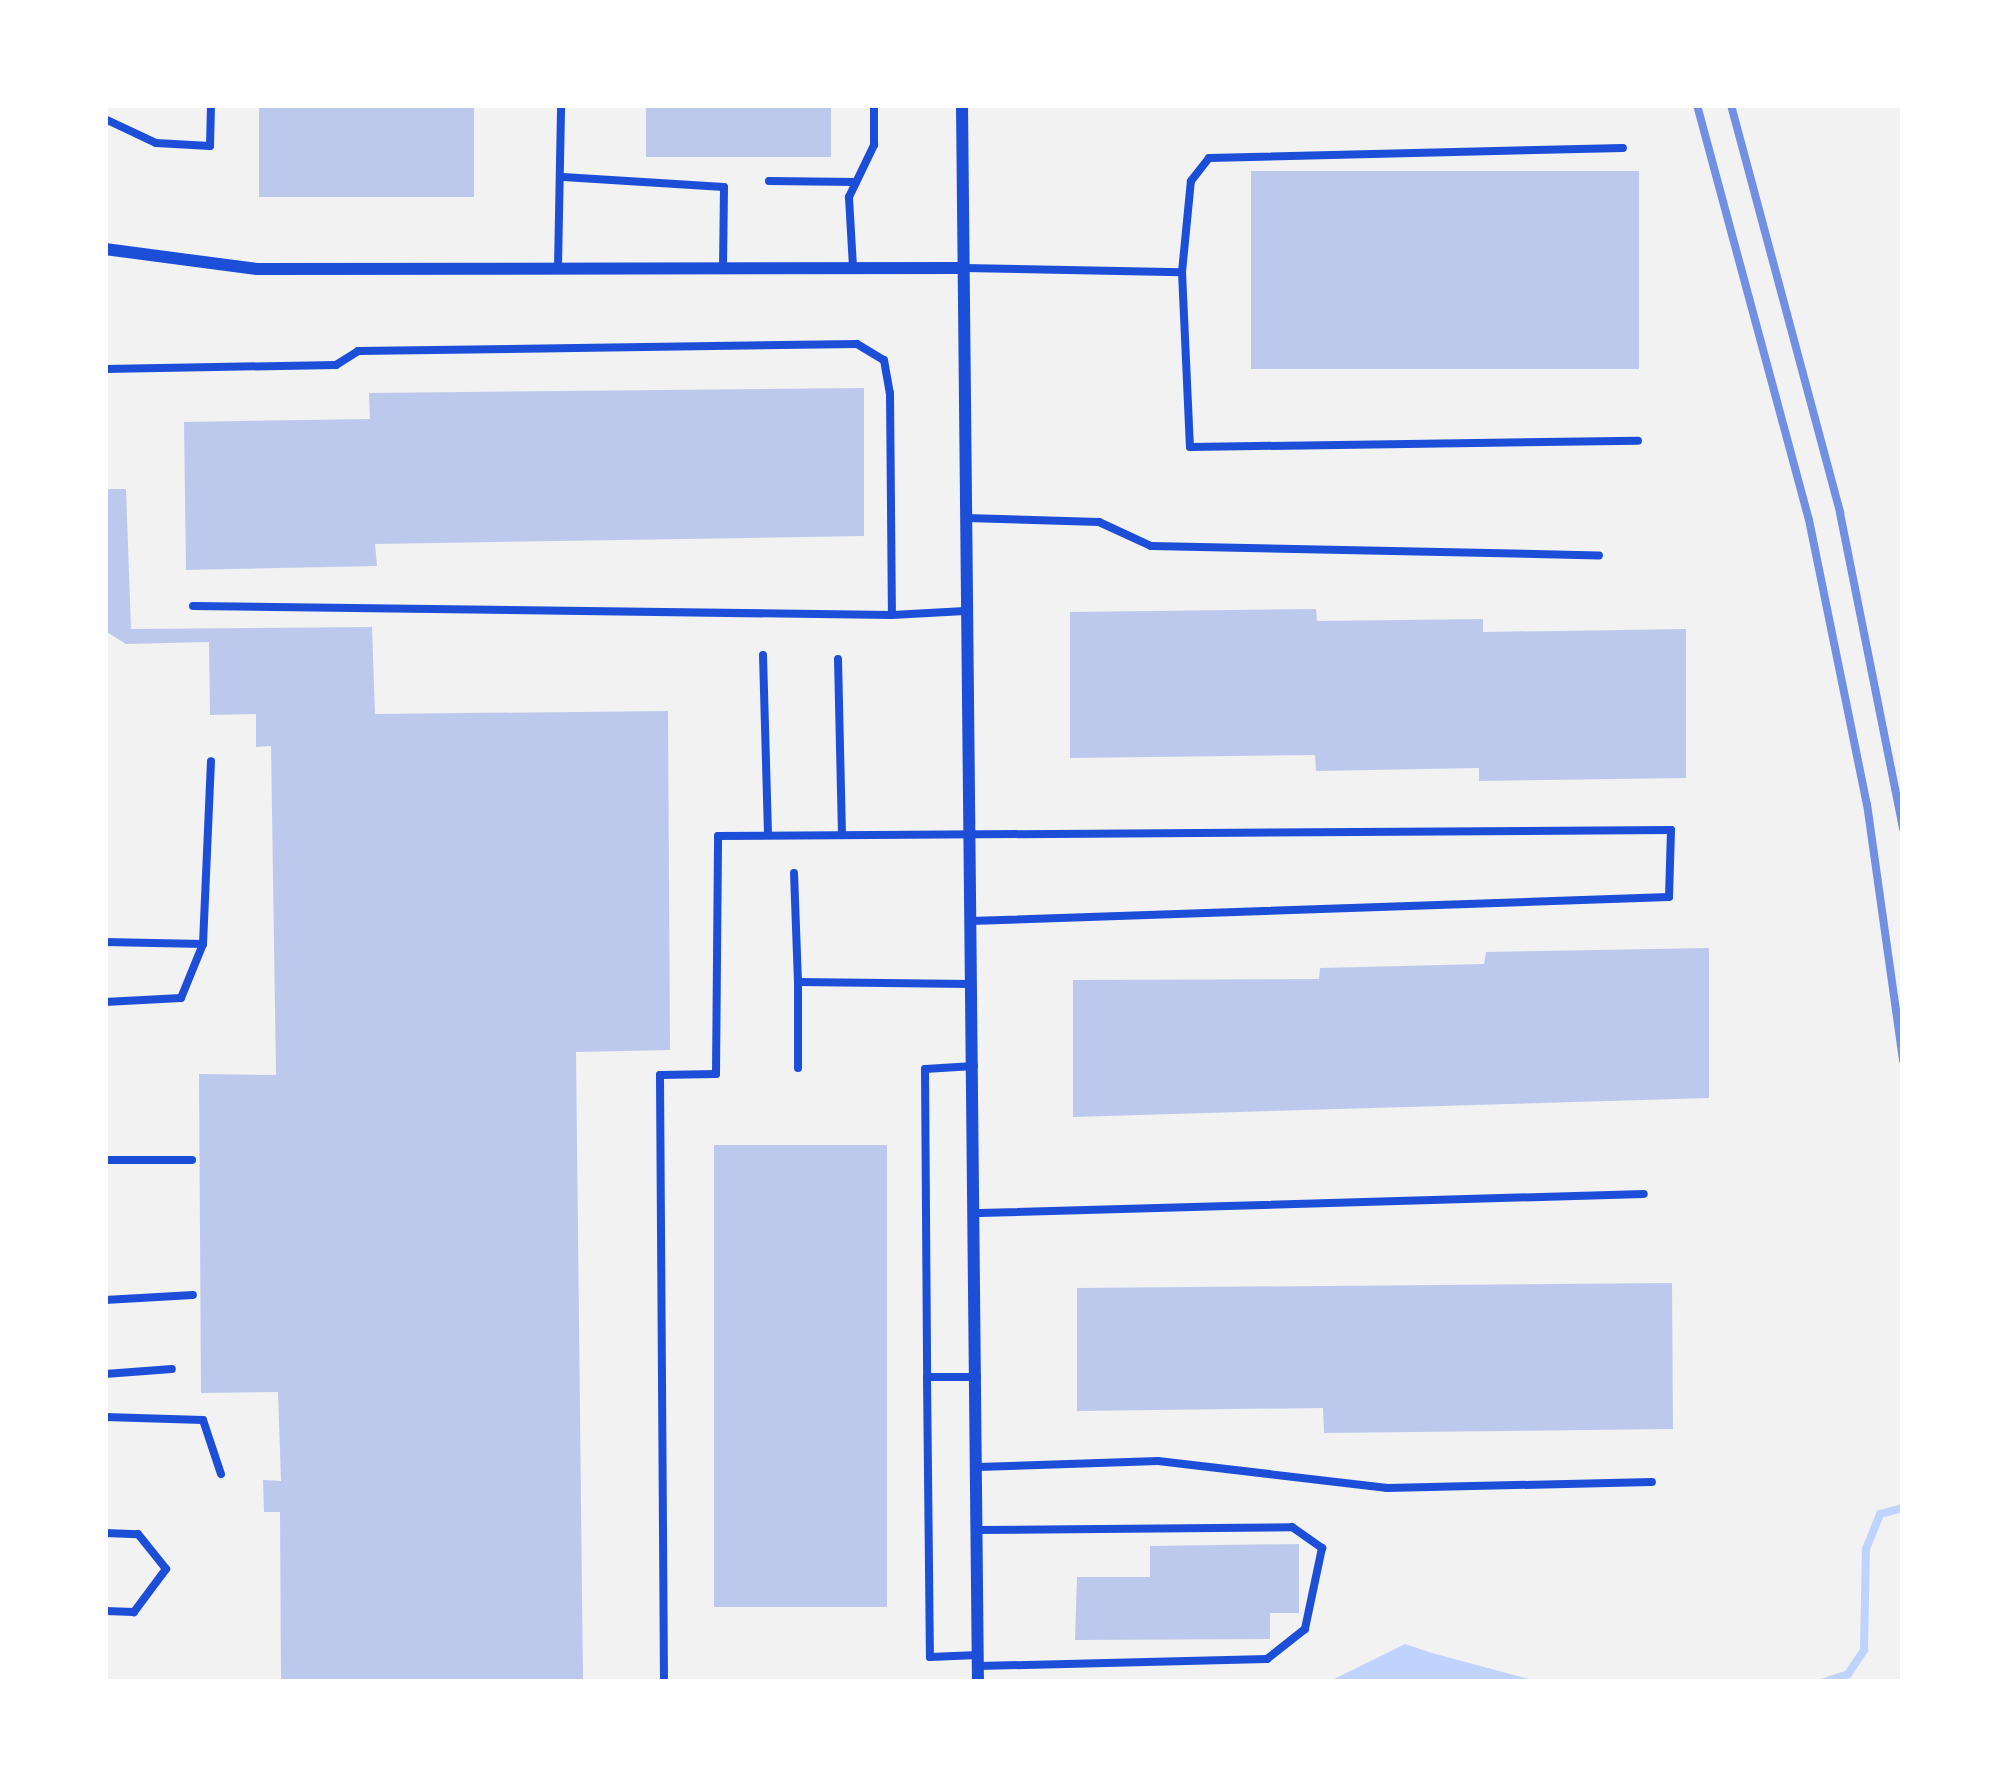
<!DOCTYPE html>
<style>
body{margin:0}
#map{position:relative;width:2008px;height:1787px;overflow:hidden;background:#f2f2f2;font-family:"Open Sans",sans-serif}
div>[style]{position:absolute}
.water>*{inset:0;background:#bfd3fe}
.stream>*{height:8px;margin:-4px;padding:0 4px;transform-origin:4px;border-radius:4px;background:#bfd3fe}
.building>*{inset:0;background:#bdc9ec;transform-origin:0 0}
.service>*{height:8px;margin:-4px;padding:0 4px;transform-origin:4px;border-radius:4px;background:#1d4ed8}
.minor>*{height:12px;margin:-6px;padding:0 6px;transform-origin:6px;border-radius:6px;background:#1d4ed8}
.rail>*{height:8px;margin:-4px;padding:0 4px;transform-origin:4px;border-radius:4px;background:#7290e2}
span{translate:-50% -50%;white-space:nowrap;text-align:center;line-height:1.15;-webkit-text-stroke:12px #fff;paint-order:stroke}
.frame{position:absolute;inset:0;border:108px solid #fff;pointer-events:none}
</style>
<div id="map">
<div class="water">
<i style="clip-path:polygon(1405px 1644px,1432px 1653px,1540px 1682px,1328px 1682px)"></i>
</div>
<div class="stream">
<i style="left:1824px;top:1682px;width:25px;rotate:-18deg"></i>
<i style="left:1848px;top:1674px;width:29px;rotate:-56deg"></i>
<i style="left:1864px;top:1650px;width:101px;rotate:-88.9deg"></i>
<i style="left:1866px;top:1549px;width:38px;rotate:-68deg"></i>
<i style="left:1880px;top:1514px;width:24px;rotate:-15deg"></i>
</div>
<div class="building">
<i style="left:259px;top:105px;width:215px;height:92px"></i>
<i style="left:646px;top:105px;width:185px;height:52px"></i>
<i style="left:1639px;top:171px;width:198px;height:388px;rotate:90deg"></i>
<i style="clip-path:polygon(864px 388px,864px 536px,375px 544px,377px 566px,186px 570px,184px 422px,370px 419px,369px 393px)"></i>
<i style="clip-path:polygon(105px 489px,126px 489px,131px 629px,372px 627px,375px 714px,668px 711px,670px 1050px,576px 1052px,583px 1682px,281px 1682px,280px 1512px,264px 1512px,263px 1480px,281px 1481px,278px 1392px,201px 1393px,199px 1074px,276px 1075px,271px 746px,256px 747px,256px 714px,210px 715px,209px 642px,126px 644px,105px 631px)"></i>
<i style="clip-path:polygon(1316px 609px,1317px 621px,1483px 619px,1483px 632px,1686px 629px,1686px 778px,1479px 781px,1479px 768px,1316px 771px,1315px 755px,1070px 758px,1070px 612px)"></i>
<i style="clip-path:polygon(1709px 948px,1709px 1098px,1073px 1117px,1073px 980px,1319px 979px,1320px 968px,1484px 964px,1486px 952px)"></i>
<i style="left:887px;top:1145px;width:462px;height:173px;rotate:90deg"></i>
<i style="clip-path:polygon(1672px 1283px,1673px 1429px,1324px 1433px,1323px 1408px,1077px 1411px,1077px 1288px)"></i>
<i style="clip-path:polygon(1299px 1544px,1299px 1613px,1270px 1613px,1270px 1639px,1075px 1640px,1077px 1577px,1150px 1577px,1150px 1546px)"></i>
</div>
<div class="service">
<i style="left:105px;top:119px;width:56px;rotate:25.2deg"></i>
<i style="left:156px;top:143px;width:54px;rotate:3.2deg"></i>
<i style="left:210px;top:146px;width:41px;rotate:-88.6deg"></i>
<i style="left:563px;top:177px;width:161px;rotate:3.6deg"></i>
<i style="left:724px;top:187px;width:81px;rotate:90.7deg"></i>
<i style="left:769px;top:181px;width:87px;rotate:0.7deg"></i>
<i style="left:558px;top:267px;width:162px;rotate:-88.9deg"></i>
<i style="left:853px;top:267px;width:70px;rotate:-93.3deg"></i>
<i style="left:849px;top:197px;width:58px;rotate:-64.3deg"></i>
<i style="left:874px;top:145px;width:40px;rotate:-90deg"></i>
<i style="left:964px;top:268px;width:218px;rotate:1.1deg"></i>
<i style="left:1182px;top:272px;width:175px;rotate:87.4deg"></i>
<i style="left:1190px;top:447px;width:448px;rotate:-0.8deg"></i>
<i style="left:1182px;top:272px;width:91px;rotate:-84.4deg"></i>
<i style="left:1191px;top:181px;width:29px;rotate:-52deg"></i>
<i style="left:1209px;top:158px;width:414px;rotate:-1.4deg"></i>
<i style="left:105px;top:369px;width:231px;rotate:-1deg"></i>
<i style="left:336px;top:365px;width:26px;rotate:-32deg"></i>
<i style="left:358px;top:351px;width:499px;rotate:-0.8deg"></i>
<i style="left:857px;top:344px;width:31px;rotate:31deg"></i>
<i style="left:884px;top:360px;width:34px;rotate:80deg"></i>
<i style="left:890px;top:393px;width:222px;rotate:89.5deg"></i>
<i style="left:892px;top:615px;width:73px;rotate:-3.1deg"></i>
<i style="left:966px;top:518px;width:133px;rotate:1.7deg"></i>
<i style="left:1099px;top:522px;width:57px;rotate:24.8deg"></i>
<i style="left:1151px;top:546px;width:448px;rotate:1.2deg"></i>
<i style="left:193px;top:606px;width:699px;rotate:0.74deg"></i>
<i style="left:763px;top:655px;width:180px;rotate:88.4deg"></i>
<i style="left:838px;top:659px;width:173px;rotate:88.7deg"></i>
<i style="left:794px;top:873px;width:109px;rotate:87.9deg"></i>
<i style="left:105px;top:942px;width:98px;rotate:1.2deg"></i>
<i style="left:203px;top:944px;width:183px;rotate:-87.5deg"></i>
<i style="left:105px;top:1002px;width:76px;rotate:-3deg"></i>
<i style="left:181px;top:998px;width:58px;rotate:-67.8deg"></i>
<i style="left:974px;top:1066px;width:49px;rotate:176.5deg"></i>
<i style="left:925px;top:1069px;width:308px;rotate:89.6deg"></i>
<i style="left:927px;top:1377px;width:280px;rotate:89.4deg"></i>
<i style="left:930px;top:1657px;width:48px;rotate:-2.4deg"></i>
<i style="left:798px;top:1068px;width:86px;rotate:-90deg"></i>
<i style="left:798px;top:982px;width:172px;rotate:0.7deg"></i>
<i style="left:105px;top:1160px;width:87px"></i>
<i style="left:980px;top:1213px;width:664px;rotate:-1.64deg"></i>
<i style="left:105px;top:1300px;width:88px;rotate:-3.3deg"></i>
<i style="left:105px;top:1374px;width:67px;rotate:-4.3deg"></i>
<i style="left:927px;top:1377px;width:50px"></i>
<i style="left:105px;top:1417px;width:98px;rotate:1.8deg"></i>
<i style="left:203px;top:1420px;width:57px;rotate:71.6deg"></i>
<i style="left:978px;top:1467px;width:180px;rotate:-1.9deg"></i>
<i style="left:1158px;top:1461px;width:231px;rotate:6.7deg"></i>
<i style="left:1387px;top:1488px;width:265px;rotate:-1.3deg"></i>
<i style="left:978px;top:1530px;width:314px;rotate:-0.5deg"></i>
<i style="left:1292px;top:1527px;width:37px;rotate:35deg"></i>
<i style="left:1322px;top:1548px;width:83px;rotate:101.9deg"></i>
<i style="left:1305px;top:1629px;width:48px;rotate:141.7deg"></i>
<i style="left:1267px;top:1659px;width:289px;rotate:178.6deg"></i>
<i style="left:105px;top:1533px;width:33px;rotate:2deg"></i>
<i style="left:138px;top:1534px;width:45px;rotate:51.3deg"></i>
<i style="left:166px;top:1569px;width:54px;rotate:126.7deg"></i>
<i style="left:134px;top:1612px;width:29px;rotate:-178deg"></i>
<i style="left:664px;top:1682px;width:607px;rotate:-90.38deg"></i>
<i style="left:660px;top:1075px;width:56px;rotate:-1deg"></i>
<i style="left:716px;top:1074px;width:238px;rotate:-89.5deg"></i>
<i style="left:718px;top:836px;width:953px;rotate:-0.36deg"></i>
<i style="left:1671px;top:830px;width:67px;rotate:91.7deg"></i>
<i style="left:1669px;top:897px;width:699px;rotate:178.03deg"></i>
</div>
<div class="minor">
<i style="left:962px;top:105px;width:1577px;rotate:89.42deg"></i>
<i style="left:105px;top:249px;width:153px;rotate:7.5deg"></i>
<i style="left:257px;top:269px;width:705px;rotate:-0.08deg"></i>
</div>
<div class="rail">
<i style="left:1697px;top:105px;width:430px;rotate:74.9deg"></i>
<i style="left:1809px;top:520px;width:290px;rotate:78.5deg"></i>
<i style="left:1867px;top:804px;width:259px;rotate:82deg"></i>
<i style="left:1731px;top:105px;width:422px;rotate:75deg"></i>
<i style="left:1840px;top:513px;width:322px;rotate:78.7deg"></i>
</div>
<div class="frame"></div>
</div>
